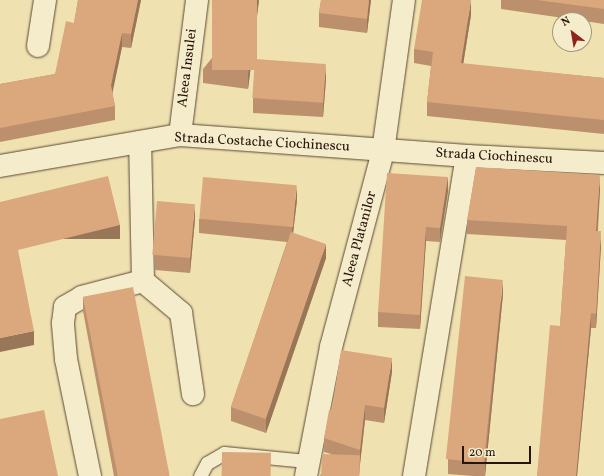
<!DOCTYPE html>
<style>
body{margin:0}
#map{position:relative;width:604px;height:476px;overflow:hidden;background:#f0e2b0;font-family:Vollkorn,serif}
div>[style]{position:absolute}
.roads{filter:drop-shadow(0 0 1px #594835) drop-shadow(0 0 1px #594835)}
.service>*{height:13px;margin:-6.5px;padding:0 6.5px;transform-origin:6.5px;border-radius:6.5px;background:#f5eccc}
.minor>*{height:22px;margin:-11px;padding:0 11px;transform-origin:11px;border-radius:11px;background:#f5eccc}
.wall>*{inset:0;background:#bc906c}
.shaded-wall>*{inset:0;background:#997658;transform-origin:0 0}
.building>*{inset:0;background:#dba87d;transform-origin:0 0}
span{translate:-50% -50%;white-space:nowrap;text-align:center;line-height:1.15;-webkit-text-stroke:4px #f5eccc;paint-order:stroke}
.street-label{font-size:14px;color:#27140c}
.north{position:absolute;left:552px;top:12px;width:40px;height:40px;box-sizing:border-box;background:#f5eccc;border:1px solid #a3967f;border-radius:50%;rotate:329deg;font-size:11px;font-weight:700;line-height:16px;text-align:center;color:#27140c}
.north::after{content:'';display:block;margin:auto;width:14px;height:18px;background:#8f2418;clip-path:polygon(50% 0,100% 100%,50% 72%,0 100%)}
.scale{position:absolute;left:462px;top:446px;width:69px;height:18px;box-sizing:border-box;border:2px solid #27140c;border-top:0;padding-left:5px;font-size:12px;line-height:14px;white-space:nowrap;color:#27140c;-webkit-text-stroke:3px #f5eccc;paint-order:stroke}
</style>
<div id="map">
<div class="roads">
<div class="service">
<i style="left:200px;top:476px;width:15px;rotate:-62deg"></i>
<i style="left:207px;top:463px;width:20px;rotate:-30deg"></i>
<i style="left:224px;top:453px;width:83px;rotate:5.5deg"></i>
</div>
<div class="minor">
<i style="left:38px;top:46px;width:47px;rotate:-81.3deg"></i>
<i style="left:180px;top:135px;width:136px;rotate:-82.8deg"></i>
<i style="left:0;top:166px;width:183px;rotate:-9.8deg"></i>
<i style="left:180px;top:135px;width:288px;rotate:4.2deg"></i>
<i style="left:467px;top:156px;width:137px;rotate:2.9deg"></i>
<i style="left:143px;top:281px;width:50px;rotate:40.1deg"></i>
<i style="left:181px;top:313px;width:82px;rotate:81.6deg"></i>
<i style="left:90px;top:476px;width:119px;rotate:-101.6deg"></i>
<i style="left:66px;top:359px;width:36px;rotate:-95deg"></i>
<i style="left:63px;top:323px;width:16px;rotate:-83deg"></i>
<i style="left:65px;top:307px;width:20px;rotate:-30deg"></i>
<i style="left:82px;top:297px;width:63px;rotate:-14.7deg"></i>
<i style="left:143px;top:281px;width:139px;rotate:-91.2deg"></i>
<i style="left:306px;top:476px;width:131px;rotate:-79deg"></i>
<i style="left:331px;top:347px;width:203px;rotate:-75.1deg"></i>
<i style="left:383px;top:151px;width:152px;rotate:-82.1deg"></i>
<i style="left:414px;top:476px;width:324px;rotate:-80.6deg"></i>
</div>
</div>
<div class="wall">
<i style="clip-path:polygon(78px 0,141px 0,131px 48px,122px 47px,112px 92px,115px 106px,115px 120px,0 142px,0 84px,55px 74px,74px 23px)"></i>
<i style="clip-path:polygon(259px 0,248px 89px,203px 83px,203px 69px)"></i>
<i style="clip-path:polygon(321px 0,371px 0,367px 33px,319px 27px,319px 13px)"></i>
<i style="clip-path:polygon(501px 0,604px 0,604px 24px,584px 21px,584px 20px,577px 20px,501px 9px)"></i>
<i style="clip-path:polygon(471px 15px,463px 64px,604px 78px,604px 134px,427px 116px,427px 102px,431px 66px,414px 63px,414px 49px)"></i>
<i style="clip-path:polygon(326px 79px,323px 117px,253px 113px,253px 98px)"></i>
<i style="clip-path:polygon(448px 177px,448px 191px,440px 242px,426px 241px,420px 329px,378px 327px,378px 312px)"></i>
<i style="clip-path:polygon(600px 190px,598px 231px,601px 246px,596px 328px,591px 328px,577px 476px,537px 476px,560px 326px,566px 240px,467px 234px,467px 220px)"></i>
<i style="clip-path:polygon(297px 200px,293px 233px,326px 258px,266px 433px,231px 421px,231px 407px,287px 242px,199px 233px,199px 219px)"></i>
<i style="clip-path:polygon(195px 219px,190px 273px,155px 270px,155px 255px)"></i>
<i style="clip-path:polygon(503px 294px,485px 476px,473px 476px,448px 474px,448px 459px)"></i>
<i style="clip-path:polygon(83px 297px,169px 476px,114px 476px,83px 311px)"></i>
<i style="clip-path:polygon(392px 372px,384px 423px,365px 420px,360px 464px,359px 476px,320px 476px,331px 454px,324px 452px,324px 438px,332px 410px)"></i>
</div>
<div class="shaded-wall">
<i style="clip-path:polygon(138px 0,141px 0,131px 48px,131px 34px)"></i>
<i style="clip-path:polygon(257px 0,259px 0,248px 89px,248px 75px)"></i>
<i style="clip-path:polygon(369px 0,371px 0,367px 33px,367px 19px)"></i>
<i style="clip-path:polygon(471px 0,471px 15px,461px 78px,461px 63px)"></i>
<i style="clip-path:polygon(122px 33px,122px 47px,111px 100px,111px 85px)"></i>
<i style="clip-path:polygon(326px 64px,326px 79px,323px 117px,323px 103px)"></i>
<i style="clip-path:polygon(600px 175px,600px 190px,596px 245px,596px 231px)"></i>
<i style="clip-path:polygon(448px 177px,448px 191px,440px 242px,440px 228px)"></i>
<i style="clip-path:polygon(297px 186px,297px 200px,292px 242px,292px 228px)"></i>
<i style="clip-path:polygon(195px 204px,195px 219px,190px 273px,190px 258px)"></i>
<i style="left:120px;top:225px;width:14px;height:105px;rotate:90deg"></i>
<i style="clip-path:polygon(426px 227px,426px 241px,420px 329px,420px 315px)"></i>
<i style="clip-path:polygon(601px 231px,601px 246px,596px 328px,596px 314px)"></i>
<i style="clip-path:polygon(326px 244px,326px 258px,266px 433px,266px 418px)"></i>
<i style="clip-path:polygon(503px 280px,503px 294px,485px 476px,485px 463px)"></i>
<i style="clip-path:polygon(591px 313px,591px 328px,577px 476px,576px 476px)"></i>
<i style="clip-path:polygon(34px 331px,34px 345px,0 352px,0 338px)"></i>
<i style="clip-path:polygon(392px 358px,392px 372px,384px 423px,384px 408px)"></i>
<i style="clip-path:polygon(365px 405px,365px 420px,360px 464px,360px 450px)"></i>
<i style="clip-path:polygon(360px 455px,359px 476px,358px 476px)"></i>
</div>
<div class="building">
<i style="clip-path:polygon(78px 0,138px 0,131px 34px,122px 33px,111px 85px,115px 106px,0 128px,0 84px,55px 74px,66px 21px,74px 23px)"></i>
<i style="left:212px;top:0;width:45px;height:70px"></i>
<i style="clip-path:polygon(321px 0,369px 0,367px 19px,319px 13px)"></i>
<i style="clip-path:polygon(422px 0,471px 0,461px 63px,604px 78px,604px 120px,427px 102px,433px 52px,414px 49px)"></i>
<i style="clip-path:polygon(537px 0,604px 0,604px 9px)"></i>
<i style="left:255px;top:59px;width:71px;height:39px;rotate:4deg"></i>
<i style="clip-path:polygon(476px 167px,600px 175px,596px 231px,601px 231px,596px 314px,591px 313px,576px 476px,537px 476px,550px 325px,560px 326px,567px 226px,467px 220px)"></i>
<i style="clip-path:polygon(387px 173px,448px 177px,440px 228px,426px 227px,420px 315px,378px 312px)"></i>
<i style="clip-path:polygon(108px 176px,120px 225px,18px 250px,34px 331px,0 338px,0 202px)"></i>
<i style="left:203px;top:177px;width:94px;height:42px;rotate:5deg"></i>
<i style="left:157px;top:201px;width:38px;height:54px;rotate:5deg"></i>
<i style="left:291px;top:232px;width:37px;height:185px;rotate:19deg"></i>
<i style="left:465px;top:276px;width:38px;height:184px;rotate:6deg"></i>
<i style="left:133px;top:287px;width:192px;height:51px;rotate:79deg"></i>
<i style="clip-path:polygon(341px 350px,392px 358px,384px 408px,365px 405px,360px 450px,324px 438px,329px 410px,332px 410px)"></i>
<i style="clip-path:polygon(44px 410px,58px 476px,0 476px,0 419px)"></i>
<i style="left:222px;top:452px;width:49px;height:24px;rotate:1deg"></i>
<i style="left:322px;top:454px;width:38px;height:22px;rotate:2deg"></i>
</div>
<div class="street-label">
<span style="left:188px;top:68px;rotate:-83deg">Aleea Insulei</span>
<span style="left:262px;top:143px;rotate:3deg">Strada Costache Ciochinescu</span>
<span style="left:494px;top:157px;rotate:3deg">Strada Ciochinescu</span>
<span style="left:360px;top:239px;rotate:-75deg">Aleea Platanilor</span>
</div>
<div class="north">N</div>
<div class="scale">20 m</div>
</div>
